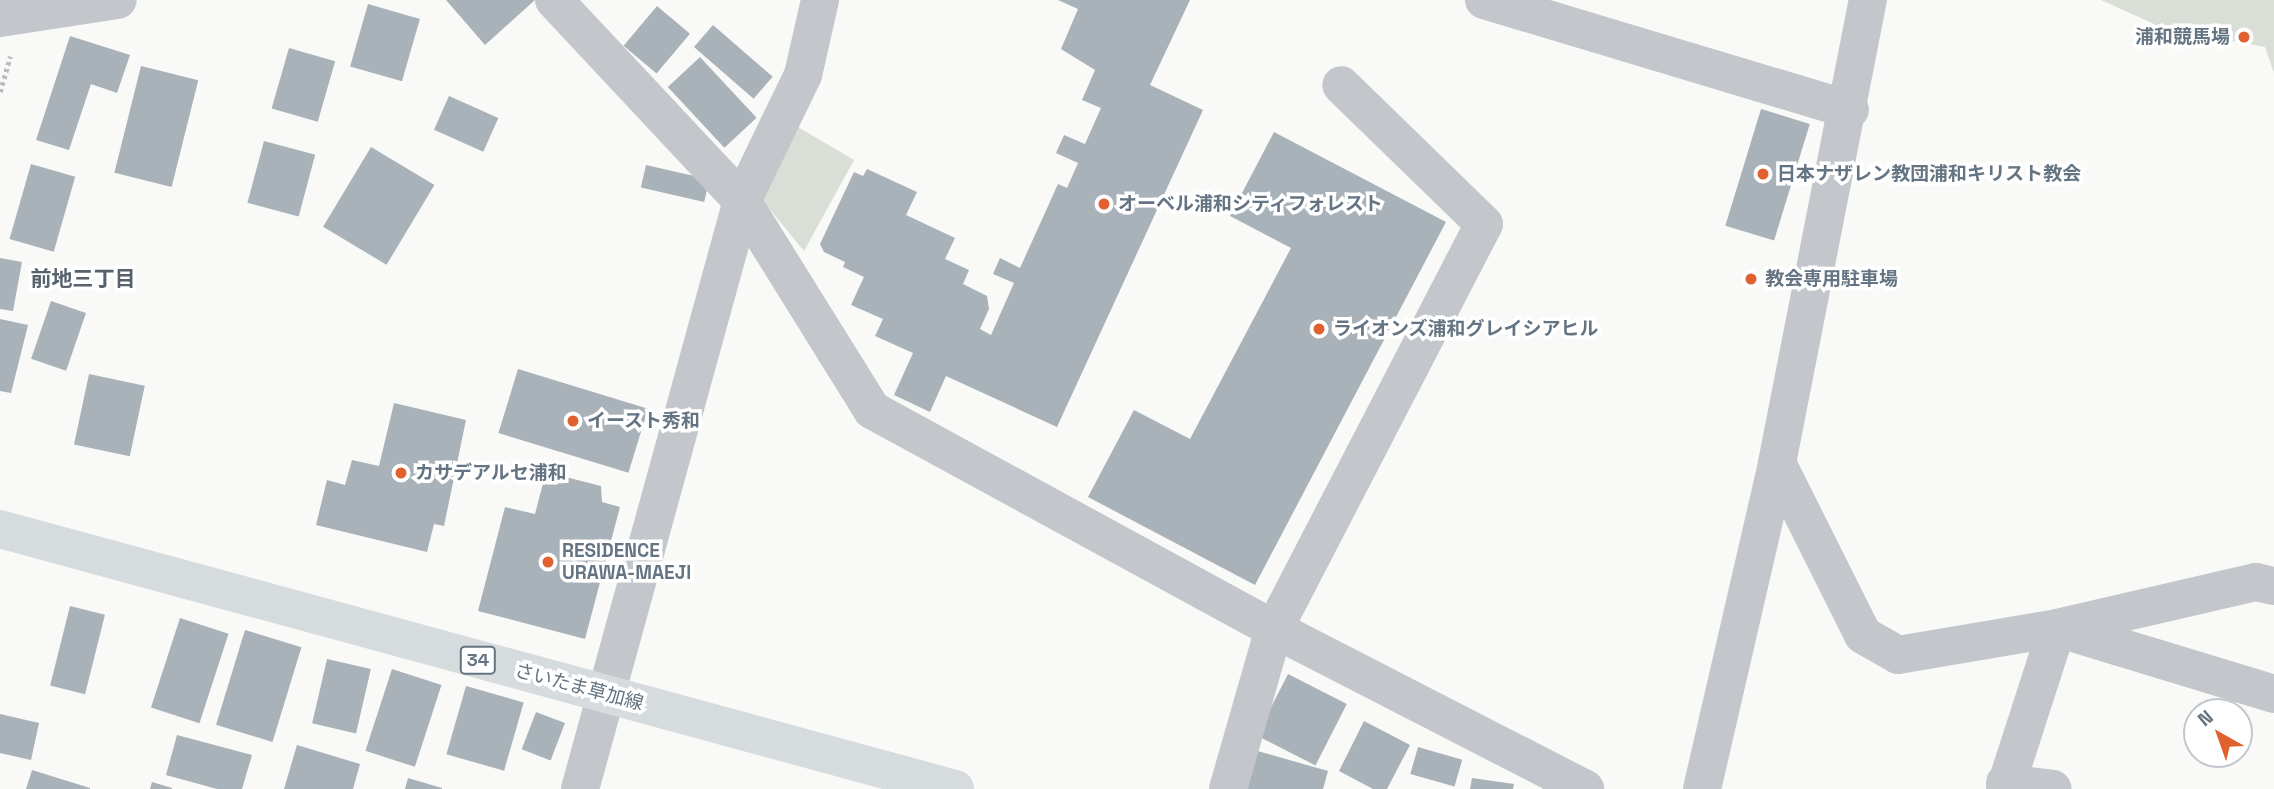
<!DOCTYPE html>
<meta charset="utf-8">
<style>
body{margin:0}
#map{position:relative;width:2274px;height:789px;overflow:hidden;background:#f9f9f7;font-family:"Space Grotesk","Noto Sans JP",sans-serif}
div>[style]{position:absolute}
.green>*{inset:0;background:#d9ded6}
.building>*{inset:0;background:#a9b2b8;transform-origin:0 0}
.path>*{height:4.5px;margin-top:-2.25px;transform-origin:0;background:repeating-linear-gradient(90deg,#bbbec1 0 3.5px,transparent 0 7px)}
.street>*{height:38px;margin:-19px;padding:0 19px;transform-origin:19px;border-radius:19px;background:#c3c7cb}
.primary>*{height:38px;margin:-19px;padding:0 19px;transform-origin:19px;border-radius:19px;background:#d6dbde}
.dots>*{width:19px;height:19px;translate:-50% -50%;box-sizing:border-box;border:4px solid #fff;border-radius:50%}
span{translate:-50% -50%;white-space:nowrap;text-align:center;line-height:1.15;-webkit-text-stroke:7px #fff;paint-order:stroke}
.shield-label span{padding:2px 5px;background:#fff;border:2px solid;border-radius:5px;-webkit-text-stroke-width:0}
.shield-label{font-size:18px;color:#657482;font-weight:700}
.poi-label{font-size:19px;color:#657482;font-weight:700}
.right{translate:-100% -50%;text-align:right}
.left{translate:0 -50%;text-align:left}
.street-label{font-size:19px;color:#657482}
.neighbourhood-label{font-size:21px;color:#57626d;font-weight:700}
.north{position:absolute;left:2183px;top:698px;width:70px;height:70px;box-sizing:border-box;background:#fff;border:2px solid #c1c7cd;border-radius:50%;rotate:320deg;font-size:19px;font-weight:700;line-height:28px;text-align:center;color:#657482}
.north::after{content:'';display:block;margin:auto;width:24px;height:32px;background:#e1602f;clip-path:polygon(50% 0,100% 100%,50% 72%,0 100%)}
</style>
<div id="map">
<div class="green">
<i style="clip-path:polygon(2101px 0,2274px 0,2274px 73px,2265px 47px,2163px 28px)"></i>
<i style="clip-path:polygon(798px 127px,854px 160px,804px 251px,759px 196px)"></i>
</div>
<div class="building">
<i style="clip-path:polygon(446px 0,535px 0,485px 45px)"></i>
<i style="clip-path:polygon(1058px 0,1190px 0,1150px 85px,1203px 110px,1057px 427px,946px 376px,930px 412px,894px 395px,913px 353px,875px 336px,883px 319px,851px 305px,864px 277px,843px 267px,845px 262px,824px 252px,820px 244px,854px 172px,863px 176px,867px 169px,917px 192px,906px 215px,955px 238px,945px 259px,969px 270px,963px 284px,987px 296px,989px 309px,980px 329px,991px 335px,1014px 283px,993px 274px,1000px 258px,1020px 268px,1058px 184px,1067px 188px,1078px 163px,1056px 153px,1064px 135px,1085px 144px,1101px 108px,1082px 100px,1095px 70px,1061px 49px,1078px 9px)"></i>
<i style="left:368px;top:4px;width:54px;height:65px;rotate:16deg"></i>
<i style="left:657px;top:6px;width:43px;height:52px;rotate:40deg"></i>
<i style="left:713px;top:25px;width:79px;height:29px;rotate:41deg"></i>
<i style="clip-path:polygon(70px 36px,130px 55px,117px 93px,91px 84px,69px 150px,36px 140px)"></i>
<i style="left:289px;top:48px;width:48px;height:63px;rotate:16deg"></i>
<i style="left:700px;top:57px;width:83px;height:44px;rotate:47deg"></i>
<i style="left:141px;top:66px;width:59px;height:110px;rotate:14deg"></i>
<i style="left:449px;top:96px;width:54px;height:37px;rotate:24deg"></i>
<i style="left:1761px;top:109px;width:51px;height:122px;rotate:17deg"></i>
<i style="clip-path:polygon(1274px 132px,1446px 222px,1255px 585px,1088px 497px,1134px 410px,1190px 439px,1291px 248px,1230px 216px)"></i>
<i style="left:264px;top:141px;width:53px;height:64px;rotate:15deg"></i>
<i style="left:371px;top:147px;width:74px;height:93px;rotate:31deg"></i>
<i style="left:31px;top:164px;width:46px;height:78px;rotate:16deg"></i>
<i style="left:646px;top:165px;width:65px;height:23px;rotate:13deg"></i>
<i style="clip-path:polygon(0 258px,22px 262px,13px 311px,0 309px)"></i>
<i style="left:51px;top:301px;width:37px;height:61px;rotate:19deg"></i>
<i style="clip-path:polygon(0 319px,28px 325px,11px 393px,0 391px)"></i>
<i style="left:518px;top:369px;width:136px;height:67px;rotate:17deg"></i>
<i style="left:89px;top:374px;width:57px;height:72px;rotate:12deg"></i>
<i style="clip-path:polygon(394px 403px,466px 420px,444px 526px,434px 524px,427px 552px,316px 525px,327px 480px,345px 485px,352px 460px,379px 466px)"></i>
<i style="clip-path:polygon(546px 472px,601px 486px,602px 502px,620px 507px,585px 639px,478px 611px,505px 507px,535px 514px)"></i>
<i style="left:70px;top:606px;width:36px;height:82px;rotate:14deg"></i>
<i style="left:180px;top:618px;width:51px;height:94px;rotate:18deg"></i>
<i style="left:245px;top:630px;width:59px;height:99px;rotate:17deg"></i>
<i style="left:327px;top:659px;width:45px;height:66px;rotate:13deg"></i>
<i style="left:392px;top:669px;width:52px;height:86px;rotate:18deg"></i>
<i style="left:1288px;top:674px;width:66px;height:69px;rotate:27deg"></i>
<i style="left:466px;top:686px;width:60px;height:71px;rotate:16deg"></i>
<i style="left:536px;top:712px;width:31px;height:40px;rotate:21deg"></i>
<i style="clip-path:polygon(0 714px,39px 723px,31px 760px,0 753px)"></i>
<i style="clip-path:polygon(1364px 721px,1410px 745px,1387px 789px,1373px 789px,1339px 771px)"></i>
<i style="clip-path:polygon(177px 735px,252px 755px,242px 789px,217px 789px,166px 775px)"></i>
<i style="clip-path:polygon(297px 745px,360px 764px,353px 789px,284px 789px)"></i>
<i style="left:1418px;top:747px;width:46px;height:28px;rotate:16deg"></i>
<i style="clip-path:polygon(1254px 750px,1328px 771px,1323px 789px,1242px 789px)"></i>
<i style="clip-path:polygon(32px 770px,90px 788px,90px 789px,26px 789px)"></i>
<i style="clip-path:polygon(408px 778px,442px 788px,442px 789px,405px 789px)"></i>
<i style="clip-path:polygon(1472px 778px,1514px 784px,1513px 789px,1470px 789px)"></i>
<i style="clip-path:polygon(152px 782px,172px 788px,172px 789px,150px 789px)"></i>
</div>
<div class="path">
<i style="left:0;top:92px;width:37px;rotate:-74deg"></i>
</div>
<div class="street">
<i style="left:554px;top:0;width:275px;rotate:46.9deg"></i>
<i style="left:742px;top:201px;width:246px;rotate:58.1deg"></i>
<i style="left:872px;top:410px;width:458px;rotate:28.6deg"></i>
<i style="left:1274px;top:629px;width:350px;rotate:27.2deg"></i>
<i style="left:1484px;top:0;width:382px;rotate:16.7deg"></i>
<i style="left:0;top:18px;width:119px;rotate:-8.7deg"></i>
<i style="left:1777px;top:463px;width:192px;rotate:63.4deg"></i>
<i style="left:1863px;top:635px;width:40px;rotate:29.7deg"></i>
<i style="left:1898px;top:655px;width:161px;rotate:-9.6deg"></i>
<i style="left:2057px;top:628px;width:204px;rotate:-13deg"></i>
<i style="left:2256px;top:582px;width:18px;rotate:13deg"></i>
<i style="left:2005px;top:783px;width:48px;rotate:7.1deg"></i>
<i style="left:580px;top:789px;width:610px;rotate:-74.6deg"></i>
<i style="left:742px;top:201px;width:140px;rotate:-64.2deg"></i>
<i style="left:803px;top:75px;width:77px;rotate:-77.2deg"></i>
<i style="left:1228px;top:789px;width:166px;rotate:-74deg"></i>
<i style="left:1274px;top:629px;width:456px;rotate:-62.6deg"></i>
<i style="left:1484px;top:224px;width:199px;rotate:-135.8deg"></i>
<i style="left:1702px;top:789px;width:335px;rotate:-77deg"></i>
<i style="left:1777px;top:463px;width:472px;rotate:-78.9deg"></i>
<i style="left:2005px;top:789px;width:169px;rotate:-72.1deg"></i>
<i style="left:2057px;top:628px;width:227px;rotate:16.9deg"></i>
</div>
<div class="primary">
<i style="left:0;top:529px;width:990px;rotate:15.23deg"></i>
</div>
<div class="dots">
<i style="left:2244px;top:37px;background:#e1602f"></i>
<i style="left:1763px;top:174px;background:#e1602f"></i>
<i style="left:1104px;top:204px;background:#e1602f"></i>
<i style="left:1751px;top:279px;background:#e1602f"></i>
<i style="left:1319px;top:329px;background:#e1602f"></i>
<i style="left:573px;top:421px;background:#e1602f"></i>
<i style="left:401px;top:473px;background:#e1602f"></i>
<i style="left:548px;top:562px;background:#e1602f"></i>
</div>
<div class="shield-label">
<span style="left:478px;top:660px">34</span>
</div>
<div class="poi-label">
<span class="right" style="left:2230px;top:37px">浦和競馬場</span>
<span class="left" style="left:1777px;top:174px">日本ナザレン教団浦和キリスト教会</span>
<span class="left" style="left:1118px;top:204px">オーベル浦和シティフォレスト</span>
<span class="left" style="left:1765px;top:279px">教会専用駐車場</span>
<span class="left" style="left:1333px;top:329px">ライオンズ浦和グレイシアヒル</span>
<span class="left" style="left:587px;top:421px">イースト秀和</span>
<span class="left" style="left:415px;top:473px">カサデアルセ浦和</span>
<span class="left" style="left:562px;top:562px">RESIDENCE<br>URAWA-MAEJI</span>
</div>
<div class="street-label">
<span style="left:579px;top:687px;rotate:15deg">さいたま草加線</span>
</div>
<div class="neighbourhood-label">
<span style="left:83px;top:279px">前地三丁目</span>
</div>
<div class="north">N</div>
</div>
